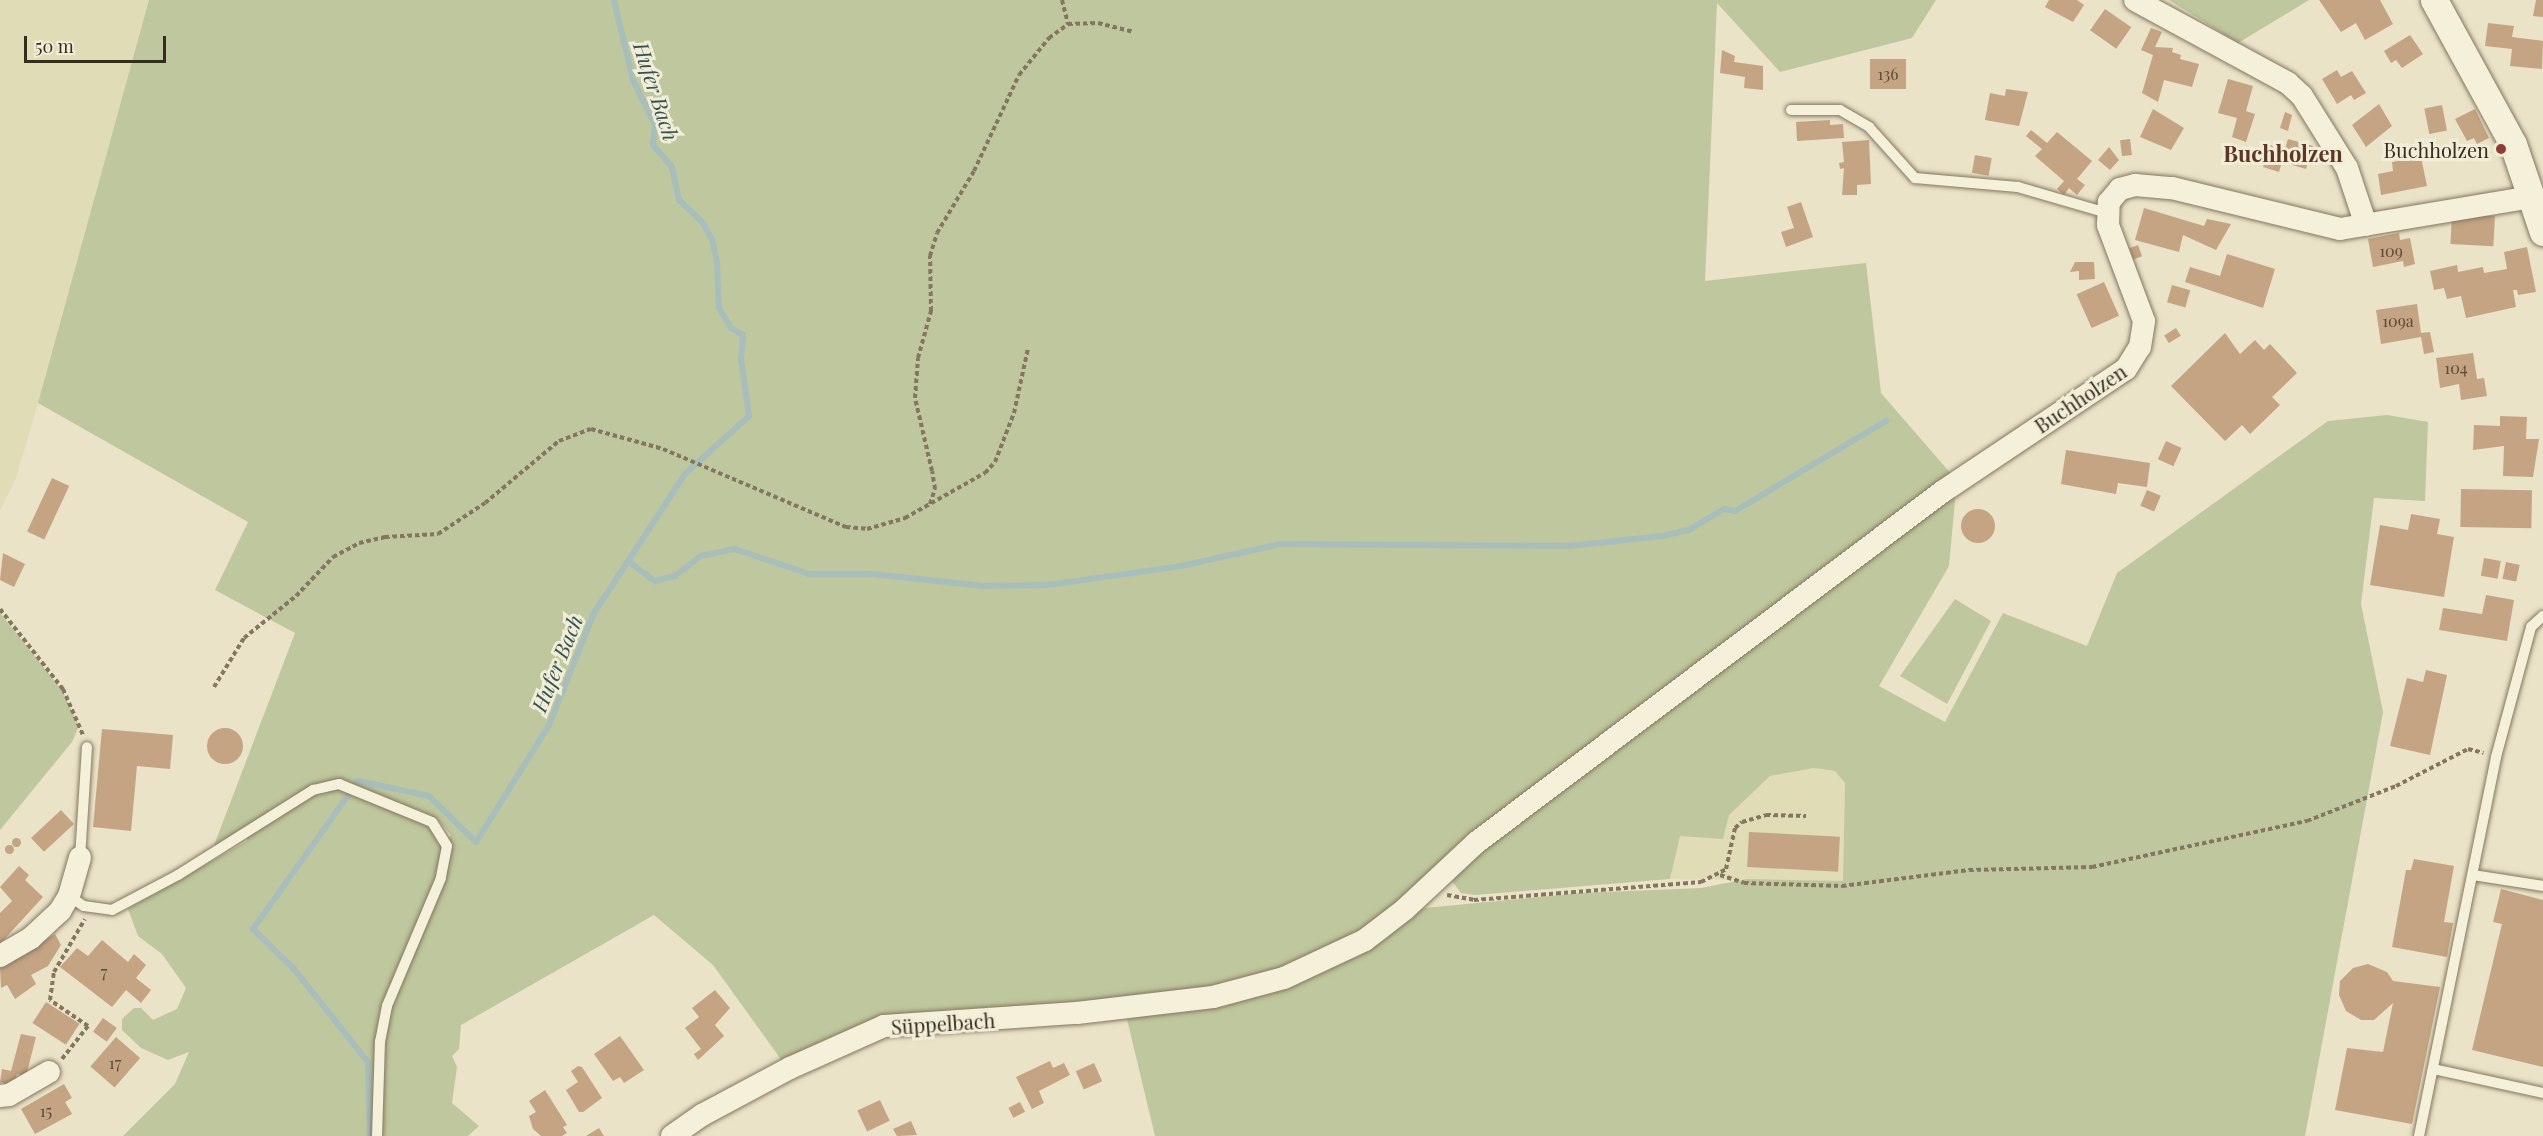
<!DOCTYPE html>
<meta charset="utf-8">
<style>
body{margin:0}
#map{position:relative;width:2543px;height:1136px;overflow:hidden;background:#eae3c8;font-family:"Playfair Display",serif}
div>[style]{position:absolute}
.farmland>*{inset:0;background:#dfdcb6}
.green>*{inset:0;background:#bec79d}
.stream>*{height:6px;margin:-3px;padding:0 3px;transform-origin:3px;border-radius:3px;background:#a8beba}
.building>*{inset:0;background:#c4a482;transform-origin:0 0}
.round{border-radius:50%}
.path>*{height:4px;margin-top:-2px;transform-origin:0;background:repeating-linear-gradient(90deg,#84765f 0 4.5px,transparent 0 7.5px)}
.roads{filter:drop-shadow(0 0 2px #84765f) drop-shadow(0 0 2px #84765f)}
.service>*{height:10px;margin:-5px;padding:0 5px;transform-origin:5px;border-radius:5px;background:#f5f0da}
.minor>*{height:22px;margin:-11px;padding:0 11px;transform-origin:11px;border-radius:11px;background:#f5f0da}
.tertiary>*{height:27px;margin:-13.5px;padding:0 13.5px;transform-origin:13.5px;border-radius:13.5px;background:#f5f0da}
.dots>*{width:16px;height:16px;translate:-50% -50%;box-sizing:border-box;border:3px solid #f2edd7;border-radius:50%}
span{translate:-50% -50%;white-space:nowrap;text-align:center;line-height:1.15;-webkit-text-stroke:6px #f2edd7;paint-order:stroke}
.number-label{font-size:16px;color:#5a4b39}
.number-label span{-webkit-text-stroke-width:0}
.poi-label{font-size:20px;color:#362d21}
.right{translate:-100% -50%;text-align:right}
.street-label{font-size:20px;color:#362d21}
.water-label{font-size:21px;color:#325354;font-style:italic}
.quarter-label{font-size:22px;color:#5e3625;font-weight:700}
.scale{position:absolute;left:24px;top:36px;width:142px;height:27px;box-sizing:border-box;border:3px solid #362d21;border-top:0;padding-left:8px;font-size:18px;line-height:21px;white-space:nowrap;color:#362d21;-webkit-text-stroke:4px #f2edd7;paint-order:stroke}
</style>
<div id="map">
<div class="farmland">
<i style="clip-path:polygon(0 0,149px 0,38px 403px,16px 478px,0 510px)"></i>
<i style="clip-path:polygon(1814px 768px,1835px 771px,1845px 783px,1843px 881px,1670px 879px,1680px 836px,1728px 815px,1770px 776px)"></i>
</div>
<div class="green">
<i style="clip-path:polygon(evenodd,149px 0,1936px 0,1912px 38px,1780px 72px,1717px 3px,1705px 281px,1866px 263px,1881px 393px,1952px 475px,1377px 923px,1248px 983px,884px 1023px,785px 1065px,713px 965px,654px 915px,461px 1025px,459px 1049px,452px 1056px,457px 1067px,452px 1103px,479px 1126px,468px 1136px,123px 1136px,175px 1084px,189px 1052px,168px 1060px,141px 1048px,122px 1030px,122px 1019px,134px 1008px,141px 1008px,153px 1020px,177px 1009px,186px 988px,162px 954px,138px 936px,128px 909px,247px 841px,247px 827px,213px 848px,295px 633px,215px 590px,248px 522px,38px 403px,149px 0,390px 800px,437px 819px,451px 835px,442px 848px,429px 826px,390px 800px)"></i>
<i style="clip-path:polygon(2169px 0,2309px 0,2238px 43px)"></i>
<i style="clip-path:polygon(2387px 415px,2428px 422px,2425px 501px,2374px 498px,2361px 604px,2383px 712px,2305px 1136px,1155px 1136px,1126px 1015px,1189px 1010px,1425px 908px,1581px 893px,1701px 888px,1747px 879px,1843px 881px,1845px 783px,1835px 771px,1814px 768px,1770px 776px,1729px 815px,1723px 839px,1680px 836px,1670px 879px,1475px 895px,1461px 893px,1452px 881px,1470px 859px,1956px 490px,1949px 566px,1879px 686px,1945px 722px,2003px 613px,2087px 646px,2117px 573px,2328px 421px)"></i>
<i style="clip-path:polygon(1955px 599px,1991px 621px,1947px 704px,1900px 676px)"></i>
<i style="clip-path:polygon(0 613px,62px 690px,79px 726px,72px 742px,0 830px)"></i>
</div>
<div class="stream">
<i style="left:628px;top:561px;width:34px;rotate:37deg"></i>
<i style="left:655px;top:581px;width:21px;rotate:-14deg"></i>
<i style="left:675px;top:576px;width:33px;rotate:-38deg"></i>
<i style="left:701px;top:556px;width:35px;rotate:-12deg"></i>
<i style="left:735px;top:549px;width:78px;rotate:18.7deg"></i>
<i style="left:809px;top:574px;width:63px"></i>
<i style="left:872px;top:574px;width:112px;rotate:6.2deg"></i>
<i style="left:983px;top:586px;width:65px;rotate:-0.9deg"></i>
<i style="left:1048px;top:585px;width:134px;rotate:-8.1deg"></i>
<i style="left:1181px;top:566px;width:101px;rotate:-12.5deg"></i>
<i style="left:1280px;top:544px;width:289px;rotate:0.4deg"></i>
<i style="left:1569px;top:546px;width:94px;rotate:-6.1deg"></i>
<i style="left:1662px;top:536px;width:28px;rotate:-13deg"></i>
<i style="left:1689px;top:530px;width:41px;rotate:-31deg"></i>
<i style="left:1724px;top:509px;width:11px;rotate:10deg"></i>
<i style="left:1735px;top:511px;width:176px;rotate:-30.8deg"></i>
<i style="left:370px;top:1136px;width:74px;rotate:-91.5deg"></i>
<i style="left:368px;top:1062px;width:119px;rotate:-128.5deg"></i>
<i style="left:294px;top:969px;width:57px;rotate:-135.7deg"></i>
<i style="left:253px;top:929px;width:181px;rotate:-54.6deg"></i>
<i style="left:358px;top:781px;width:73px;rotate:11.9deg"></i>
<i style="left:429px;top:796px;width:66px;rotate:44.4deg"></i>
<i style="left:476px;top:842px;width:138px;rotate:-58deg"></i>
<i style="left:549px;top:725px;width:121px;rotate:-68.1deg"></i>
<i style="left:594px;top:613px;width:166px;rotate:-56.8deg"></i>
<i style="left:685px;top:474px;width:86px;rotate:-42.2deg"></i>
<i style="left:749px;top:416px;width:58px;rotate:-98deg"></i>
<i style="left:741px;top:359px;width:24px;rotate:-85deg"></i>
<i style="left:743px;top:335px;width:14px;rotate:-150deg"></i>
<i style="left:731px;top:328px;width:23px;rotate:-121deg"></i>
<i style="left:719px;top:308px;width:46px;rotate:-92.5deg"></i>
<i style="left:717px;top:262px;width:24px;rotate:-102deg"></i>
<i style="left:712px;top:239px;width:20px;rotate:-120deg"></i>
<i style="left:702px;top:222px;width:32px;rotate:-136deg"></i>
<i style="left:679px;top:200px;width:34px;rotate:-102deg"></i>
<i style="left:672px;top:167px;width:29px;rotate:-131deg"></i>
<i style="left:653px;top:145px;width:20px;rotate:-84deg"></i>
<i style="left:655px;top:125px;width:50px;rotate:-116.1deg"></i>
<i style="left:633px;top:80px;width:82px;rotate:-103.4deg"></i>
</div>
<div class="building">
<i style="clip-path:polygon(2049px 0,2077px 0,2084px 5px,2073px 22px,2045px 7px)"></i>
<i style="clip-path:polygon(2319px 0,2380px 0,2393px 24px,2365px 40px,2356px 23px,2341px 32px)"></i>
<i style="clip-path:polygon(2536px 0,2543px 0,2543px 17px,2533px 16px)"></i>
<i style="left:2105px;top:9px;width:32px;height:26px;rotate:35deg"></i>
<i style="clip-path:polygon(2488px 23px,2514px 26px,2512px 37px,2543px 41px,2542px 69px,2510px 66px,2512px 49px,2485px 46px)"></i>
<i style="clip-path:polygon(2151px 28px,2162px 32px,2155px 47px,2173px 48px,2172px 52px,2181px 55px,2180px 59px,2199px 64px,2192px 87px,2164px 80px,2158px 102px,2142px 93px,2153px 55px,2141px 50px)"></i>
<i style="clip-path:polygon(2410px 35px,2423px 54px,2402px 68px,2396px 60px,2391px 63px,2384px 51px)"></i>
<i style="clip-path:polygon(1722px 50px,1735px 56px,1734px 62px,1763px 66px,1763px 90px,1744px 88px,1745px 77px,1720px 73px)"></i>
<i style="left:1870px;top:59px;width:36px;height:30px"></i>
<i style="clip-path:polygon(2337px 70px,2341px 77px,2352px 71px,2366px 93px,2354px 100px,2351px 95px,2337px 104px,2322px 79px)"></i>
<i style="clip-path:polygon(2228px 79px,2253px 86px,2246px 111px,2255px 114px,2246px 142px,2232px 137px,2237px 118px,2218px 113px)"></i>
<i style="clip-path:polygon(2006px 89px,2028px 92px,2019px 126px,1985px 120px,1990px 93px,2005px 96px)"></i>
<i style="clip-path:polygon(2379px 104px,2392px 126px,2366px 147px,2352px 125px)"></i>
<i style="left:2442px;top:105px;width:26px;height:18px;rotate:79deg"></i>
<i style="clip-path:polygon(2153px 109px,2184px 128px,2171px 150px,2140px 137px)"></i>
<i style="clip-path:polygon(2475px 109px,2489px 138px,2477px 144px,2474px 138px,2467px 141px,2455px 119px)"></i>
<i style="clip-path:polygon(2285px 112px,2292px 115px,2288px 131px,2280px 128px)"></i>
<i style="clip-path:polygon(1830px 120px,1830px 125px,1843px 124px,1844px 138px,1797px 141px,1796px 122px)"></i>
<i style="clip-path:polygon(2031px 130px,2047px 143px,2057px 132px,2092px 161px,2077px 179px,2085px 185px,2077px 195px,2069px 188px,2064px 195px,2057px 189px,2064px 181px,2035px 156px,2042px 149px,2026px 136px)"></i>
<i style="left:2130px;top:139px;width:16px;height:10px;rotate:83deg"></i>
<i style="clip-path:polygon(2288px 139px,2313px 146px,2306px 169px,2282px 162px,2279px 172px,2263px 167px,2269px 145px,2285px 149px)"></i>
<i style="clip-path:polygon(1869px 140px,1871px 184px,1857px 185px,1857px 195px,1842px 195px,1844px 168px,1840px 169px,1839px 163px,1844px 162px,1842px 142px)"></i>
<i style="clip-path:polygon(2109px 147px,2119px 160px,2110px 170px,2098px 160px)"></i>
<i style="left:1975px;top:155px;width:17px;height:18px;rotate:10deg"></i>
<i style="clip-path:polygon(2421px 157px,2427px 186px,2381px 195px,2378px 174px,2393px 171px,2392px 162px)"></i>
<i style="clip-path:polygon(1801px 202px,1813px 237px,1786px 247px,1781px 232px,1794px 228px,1787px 207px)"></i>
<i style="clip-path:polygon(2144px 208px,2204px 226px,2207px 219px,2231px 224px,2216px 250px,2183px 235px,2179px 252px,2135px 240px)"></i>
<i style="left:2452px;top:214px;width:43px;height:30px;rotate:3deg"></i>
<i style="clip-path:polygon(2399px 233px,2400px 240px,2410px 238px,2415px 264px,2404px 267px,2403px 261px,2373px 267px,2368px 239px)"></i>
<i style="left:2138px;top:245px;width:12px;height:9px;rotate:70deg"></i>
<i style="clip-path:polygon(2527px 247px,2536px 292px,2518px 295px,2517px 290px,2513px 290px,2516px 307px,2466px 318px,2461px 296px,2447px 299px,2444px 288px,2434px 290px,2430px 271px,2457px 265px,2458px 272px,2483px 267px,2484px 273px,2507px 269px,2504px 252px)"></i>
<i style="clip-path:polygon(2227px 254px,2275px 269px,2263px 308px,2185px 282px,2190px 267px,2220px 276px)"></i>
<i style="clip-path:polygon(2075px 262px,2094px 262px,2095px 279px,2079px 280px,2079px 271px,2070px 272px)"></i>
<i style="left:2104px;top:282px;width:37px;height:30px;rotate:66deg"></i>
<i style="left:2172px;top:285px;width:19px;height:18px;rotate:16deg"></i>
<i style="clip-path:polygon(2417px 304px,2421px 333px,2430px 332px,2434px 352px,2424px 354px,2421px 337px,2381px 344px,2376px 310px)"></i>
<i style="left:2176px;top:328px;width:9px;height:14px;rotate:58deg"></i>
<i style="clip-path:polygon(2225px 333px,2240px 354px,2255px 340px,2264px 350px,2270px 344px,2297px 373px,2272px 397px,2280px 405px,2250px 434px,2242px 425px,2225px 441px,2171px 386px)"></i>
<i style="clip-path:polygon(2473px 353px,2477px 379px,2484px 378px,2487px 396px,2461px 400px,2459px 384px,2440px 388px,2436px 358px)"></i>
<i style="clip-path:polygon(2500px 416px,2527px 417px,2526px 439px,2539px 439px,2533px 477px,2503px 476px,2504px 446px,2473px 450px,2474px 425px,2500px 426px)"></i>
<i style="left:2166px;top:441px;width:17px;height:20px;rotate:24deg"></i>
<i style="clip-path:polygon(2066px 450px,2150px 463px,2147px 487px,2118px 483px,2116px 494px,2061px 484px)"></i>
<i style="left:52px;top:478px;width:19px;height:59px;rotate:25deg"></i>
<i style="left:2461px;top:489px;width:71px;height:38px;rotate:1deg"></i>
<i style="left:2147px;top:490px;width:15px;height:17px;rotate:23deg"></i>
<i class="round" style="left:1961px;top:509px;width:34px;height:34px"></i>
<i style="clip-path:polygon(2411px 514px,2440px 519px,2437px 534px,2454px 537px,2444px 597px,2370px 585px,2380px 525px,2408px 530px)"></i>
<i style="clip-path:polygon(3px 553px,25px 564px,14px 587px,0 580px)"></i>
<i style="left:2484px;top:558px;width:17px;height:18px;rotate:10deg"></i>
<i style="left:2506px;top:562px;width:14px;height:17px;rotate:12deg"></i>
<i style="clip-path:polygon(2486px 595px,2514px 600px,2507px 641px,2439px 630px,2443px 608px,2482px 614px)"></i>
<i style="clip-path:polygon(2426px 670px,2447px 675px,2430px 755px,2390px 746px,2407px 678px,2423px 682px)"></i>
<i class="round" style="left:207px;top:728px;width:36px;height:36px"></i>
<i style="clip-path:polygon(102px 729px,173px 735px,170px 769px,137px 766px,131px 831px,93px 827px)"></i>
<i style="left:61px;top:810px;width:19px;height:41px;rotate:47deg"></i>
<i style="left:1749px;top:832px;width:91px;height:35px;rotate:3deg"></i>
<i class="round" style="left:11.5px;top:837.5px;width:9px;height:9px"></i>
<i class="round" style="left:4.5px;top:844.5px;width:9px;height:9px"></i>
<i style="clip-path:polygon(2414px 859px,2454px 866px,2444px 922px,2453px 923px,2447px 957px,2392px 947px,2406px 870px,2411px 870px)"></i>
<i style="clip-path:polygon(19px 866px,29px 875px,25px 880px,43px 897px,0 944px,0 913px,12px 901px,0 887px)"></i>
<i style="clip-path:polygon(2501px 889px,2543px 900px,2543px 1067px,2472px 1050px,2502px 924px,2493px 922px)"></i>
<i style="clip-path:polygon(55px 934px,61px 945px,48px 966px,31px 975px,36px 984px,15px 999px,7px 985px,1px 988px,0 968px)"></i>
<i style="clip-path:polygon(102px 940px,128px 962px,134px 954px,146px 965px,136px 978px,151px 990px,141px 1003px,126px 990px,112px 1007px,60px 967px,77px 948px,88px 956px)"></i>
<i style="clip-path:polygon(2368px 964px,2387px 972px,2393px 981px,2440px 987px,2412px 1124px,2335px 1110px,2347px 1048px,2383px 1052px,2393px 1003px,2374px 1020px,2361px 1020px,2346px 1011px,2339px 995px,2340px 981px,2353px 968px)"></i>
<i style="clip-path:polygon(715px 990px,730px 1008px,715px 1025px,724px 1036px,698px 1060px,694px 1054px,701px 1049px,685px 1028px,699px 1017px,692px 1008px)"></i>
<i style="left:46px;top:1002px;width:40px;height:25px;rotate:33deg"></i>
<i style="left:103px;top:1018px;width:17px;height:17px;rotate:36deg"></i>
<i style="clip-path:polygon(21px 1034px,36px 1037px,26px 1076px,17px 1074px,14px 1085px,0 1082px,2px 1069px,11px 1071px)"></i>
<i style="clip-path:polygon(620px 1036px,644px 1070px,624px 1083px,620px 1077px,613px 1081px,594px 1054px)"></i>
<i style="left:116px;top:1037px;width:32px;height:39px;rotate:41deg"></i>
<i style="clip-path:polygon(1050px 1061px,1053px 1068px,1064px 1063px,1070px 1075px,1039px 1091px,1044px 1103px,1032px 1109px,1016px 1077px)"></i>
<i style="left:1094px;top:1063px;width:20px;height:20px;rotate:66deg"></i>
<i style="clip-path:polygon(578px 1066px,582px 1067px,602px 1098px,583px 1112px,579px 1112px,566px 1090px,578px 1082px,571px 1071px)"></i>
<i style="clip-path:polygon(64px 1084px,72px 1098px,65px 1102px,72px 1114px,35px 1134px,21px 1109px)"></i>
<i style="clip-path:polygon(545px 1090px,567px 1125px,563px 1127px,567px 1133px,562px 1136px,541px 1136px,533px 1129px,529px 1116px,536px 1112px,529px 1101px)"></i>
<i style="left:880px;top:1100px;width:23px;height:25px;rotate:65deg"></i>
<i style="left:1020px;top:1102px;width:11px;height:13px;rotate:63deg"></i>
<i style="clip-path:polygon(911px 1121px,917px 1135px,897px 1136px,893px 1129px)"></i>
<i style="clip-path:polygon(599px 1128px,604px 1136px,586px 1136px)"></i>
</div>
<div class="path">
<i style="left:1062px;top:0;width:25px;rotate:76deg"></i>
<i style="left:930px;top:504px;width:16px;rotate:-72deg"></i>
<i style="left:935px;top:489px;width:18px;rotate:-99deg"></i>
<i style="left:932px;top:471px;width:75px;rotate:-103.1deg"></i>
<i style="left:915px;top:398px;width:40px;rotate:-85.7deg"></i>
<i style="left:918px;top:358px;width:49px;rotate:-74.5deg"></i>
<i style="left:931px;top:311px;width:55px;rotate:-91deg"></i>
<i style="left:930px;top:256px;width:24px;rotate:-73deg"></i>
<i style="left:937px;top:233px;width:72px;rotate:-59.2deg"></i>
<i style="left:974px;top:171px;width:106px;rotate:-64.9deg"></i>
<i style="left:1019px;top:75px;width:48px;rotate:-51deg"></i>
<i style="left:1049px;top:38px;width:24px;rotate:-36deg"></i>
<i style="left:1068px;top:24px;width:30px;rotate:-2deg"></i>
<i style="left:1098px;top:23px;width:36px;rotate:14deg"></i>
<i style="left:0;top:609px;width:102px;rotate:51.8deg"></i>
<i style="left:63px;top:689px;width:50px;rotate:66.5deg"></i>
<i style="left:214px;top:687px;width:57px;rotate:-58.5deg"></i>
<i style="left:244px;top:638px;width:67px;rotate:-38.9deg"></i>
<i style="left:296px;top:596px;width:54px;rotate:-46.5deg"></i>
<i style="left:333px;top:557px;width:30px;rotate:-28deg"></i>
<i style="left:359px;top:543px;width:27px;rotate:-13deg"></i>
<i style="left:385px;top:537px;width:53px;rotate:-3.2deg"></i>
<i style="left:438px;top:534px;width:56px;rotate:-33.4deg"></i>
<i style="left:485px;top:503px;width:97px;rotate:-40deg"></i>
<i style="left:559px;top:441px;width:34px;rotate:-21deg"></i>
<i style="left:591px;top:429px;width:75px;rotate:15.5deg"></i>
<i style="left:663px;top:449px;width:199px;rotate:23.1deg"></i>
<i style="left:846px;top:527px;width:21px;rotate:5deg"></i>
<i style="left:867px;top:529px;width:40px;rotate:-16deg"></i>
<i style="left:905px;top:518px;width:92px;rotate:-29.4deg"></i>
<i style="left:985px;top:473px;width:15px;rotate:-48deg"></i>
<i style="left:995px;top:462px;width:53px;rotate:-68.8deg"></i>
<i style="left:1014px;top:413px;width:66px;rotate:-77.8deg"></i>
<i style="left:1720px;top:875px;width:25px;rotate:18deg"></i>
<i style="left:1744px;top:883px;width:98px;rotate:1.8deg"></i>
<i style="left:1842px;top:886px;width:128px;rotate:-7.2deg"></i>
<i style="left:1969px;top:870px;width:123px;rotate:-1.4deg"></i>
<i style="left:2092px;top:867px;width:220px;rotate:-12.1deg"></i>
<i style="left:2307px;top:821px;width:96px;rotate:-21.5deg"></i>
<i style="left:2396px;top:786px;width:81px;rotate:-27.2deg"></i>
<i style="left:2468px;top:749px;width:16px;rotate:14deg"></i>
<i style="left:1447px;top:895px;width:27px;rotate:10deg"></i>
<i style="left:1474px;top:900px;width:228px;rotate:-4.5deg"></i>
<i style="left:1701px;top:882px;width:28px;rotate:-27deg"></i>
<i style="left:1726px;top:869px;width:42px;rotate:-77.6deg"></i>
<i style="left:1735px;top:828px;width:9px;rotate:-41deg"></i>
<i style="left:1742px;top:822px;width:25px;rotate:-16deg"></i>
<i style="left:1766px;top:815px;width:40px;rotate:1.4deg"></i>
<i style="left:62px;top:1059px;width:42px;rotate:-51.8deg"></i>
<i style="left:88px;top:1026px;width:46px;rotate:-145.6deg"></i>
<i style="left:50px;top:1000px;width:28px;rotate:-82deg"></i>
<i style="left:54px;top:972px;width:61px;rotate:-59.7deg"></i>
</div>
<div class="roads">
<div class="service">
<i style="left:1791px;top:110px;width:49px"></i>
<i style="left:1840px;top:110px;width:34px;rotate:30deg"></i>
<i style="left:1869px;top:127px;width:69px;rotate:48deg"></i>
<i style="left:1915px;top:178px;width:103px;rotate:5deg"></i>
<i style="left:2018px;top:187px;width:93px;rotate:16.3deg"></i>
<i style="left:80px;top:858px;width:111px;rotate:-86.4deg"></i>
<i style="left:2473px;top:875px;width:71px;rotate:8.9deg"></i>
<i style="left:69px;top:896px;width:18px;rotate:34deg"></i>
<i style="left:84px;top:906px;width:28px;rotate:8deg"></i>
<i style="left:112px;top:910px;width:75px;rotate:-27.9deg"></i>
<i style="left:178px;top:875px;width:160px;rotate:-32.2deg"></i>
<i style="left:313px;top:790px;width:27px;rotate:-13deg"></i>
<i style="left:339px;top:784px;width:100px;rotate:22.2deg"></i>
<i style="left:432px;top:822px;width:28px;rotate:58deg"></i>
<i style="left:447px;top:846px;width:33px;rotate:101deg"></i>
<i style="left:441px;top:878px;width:139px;rotate:112.9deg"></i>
<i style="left:387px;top:1006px;width:36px;rotate:101deg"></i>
<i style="left:380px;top:1041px;width:95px;rotate:91.8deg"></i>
<i style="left:2433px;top:1069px;width:113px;rotate:12.3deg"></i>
<i style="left:2419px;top:1136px;width:387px;rotate:-78.5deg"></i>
<i style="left:2496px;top:757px;width:135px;rotate:-74.9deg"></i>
<i style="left:2531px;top:627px;width:16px;rotate:-43deg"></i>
</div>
<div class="minor">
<i style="left:2135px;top:0;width:174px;rotate:28.5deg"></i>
<i style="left:2288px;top:83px;width:19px;rotate:43deg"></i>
<i style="left:2302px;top:96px;width:85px;rotate:58deg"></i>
<i style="left:2347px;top:168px;width:60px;rotate:71.6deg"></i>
<i style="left:0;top:956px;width:36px;rotate:-30deg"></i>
<i style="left:31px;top:938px;width:40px;rotate:-43deg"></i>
<i style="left:60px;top:911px;width:17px;rotate:-59deg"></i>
<i style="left:69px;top:896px;width:40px;rotate:-74deg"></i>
<i style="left:0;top:1096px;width:9px;rotate:-6deg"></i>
<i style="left:9px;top:1095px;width:46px;rotate:-29.9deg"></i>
<i style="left:672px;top:1136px;width:37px;rotate:-35deg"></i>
<i style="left:702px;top:1115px;width:100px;rotate:-28.1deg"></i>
<i style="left:790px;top:1068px;width:103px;rotate:-24.1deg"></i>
<i style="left:884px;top:1026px;width:193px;rotate:-3.9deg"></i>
<i style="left:1077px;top:1013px;width:137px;rotate:-6.7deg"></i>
<i style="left:1213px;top:997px;width:73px;rotate:-15deg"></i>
<i style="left:1284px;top:978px;width:89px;rotate:-25.1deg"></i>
<i style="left:1365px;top:940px;width:49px;rotate:-37.6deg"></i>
<i style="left:1404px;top:910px;width:100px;rotate:-43deg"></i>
<i style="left:1477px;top:842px;width:582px;rotate:-36.97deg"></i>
<i style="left:1942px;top:492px;width:221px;rotate:-33.8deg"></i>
<i style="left:2126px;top:369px;width:26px;rotate:-58deg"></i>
<i style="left:2140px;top:347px;width:26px;rotate:-81deg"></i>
<i style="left:2144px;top:321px;width:103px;rotate:-110.6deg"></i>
<i style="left:2108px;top:225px;width:23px;rotate:-88deg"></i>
<i style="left:2109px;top:202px;width:17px;rotate:-50deg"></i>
<i style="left:2120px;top:189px;width:16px;rotate:-15deg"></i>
<i style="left:2135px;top:185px;width:37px;rotate:5deg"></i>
<i style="left:2172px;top:188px;width:173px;rotate:13.7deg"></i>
<i style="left:2340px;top:229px;width:195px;rotate:-9.5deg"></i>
</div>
<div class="tertiary">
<i style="left:2434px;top:0;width:164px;rotate:61.3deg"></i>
<i style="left:2513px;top:144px;width:93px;rotate:71.2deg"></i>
</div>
</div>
<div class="dots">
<i style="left:2501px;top:149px;background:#8d3d35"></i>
</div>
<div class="number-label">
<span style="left:1888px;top:74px">136</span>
<span style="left:2391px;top:251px">109</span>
<span style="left:2398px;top:321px">109a</span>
<span style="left:2456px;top:368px">104</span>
<span style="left:104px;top:972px">7</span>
<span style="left:115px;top:1063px">17</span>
<span style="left:46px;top:1111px">15</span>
</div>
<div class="poi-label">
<span class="right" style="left:2489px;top:149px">Buchholzen</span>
</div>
<div class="street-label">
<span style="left:2080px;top:398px;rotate:-34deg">Buchholzen</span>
<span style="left:943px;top:1023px;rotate:-4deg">Süppelbach</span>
</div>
<div class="water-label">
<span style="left:657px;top:91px;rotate:72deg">Hufer Bach</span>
<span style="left:556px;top:663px;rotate:-68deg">Hufer Bach</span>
</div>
<div class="quarter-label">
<span style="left:2283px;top:154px">Buchholzen</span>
</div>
<div class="scale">50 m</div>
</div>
